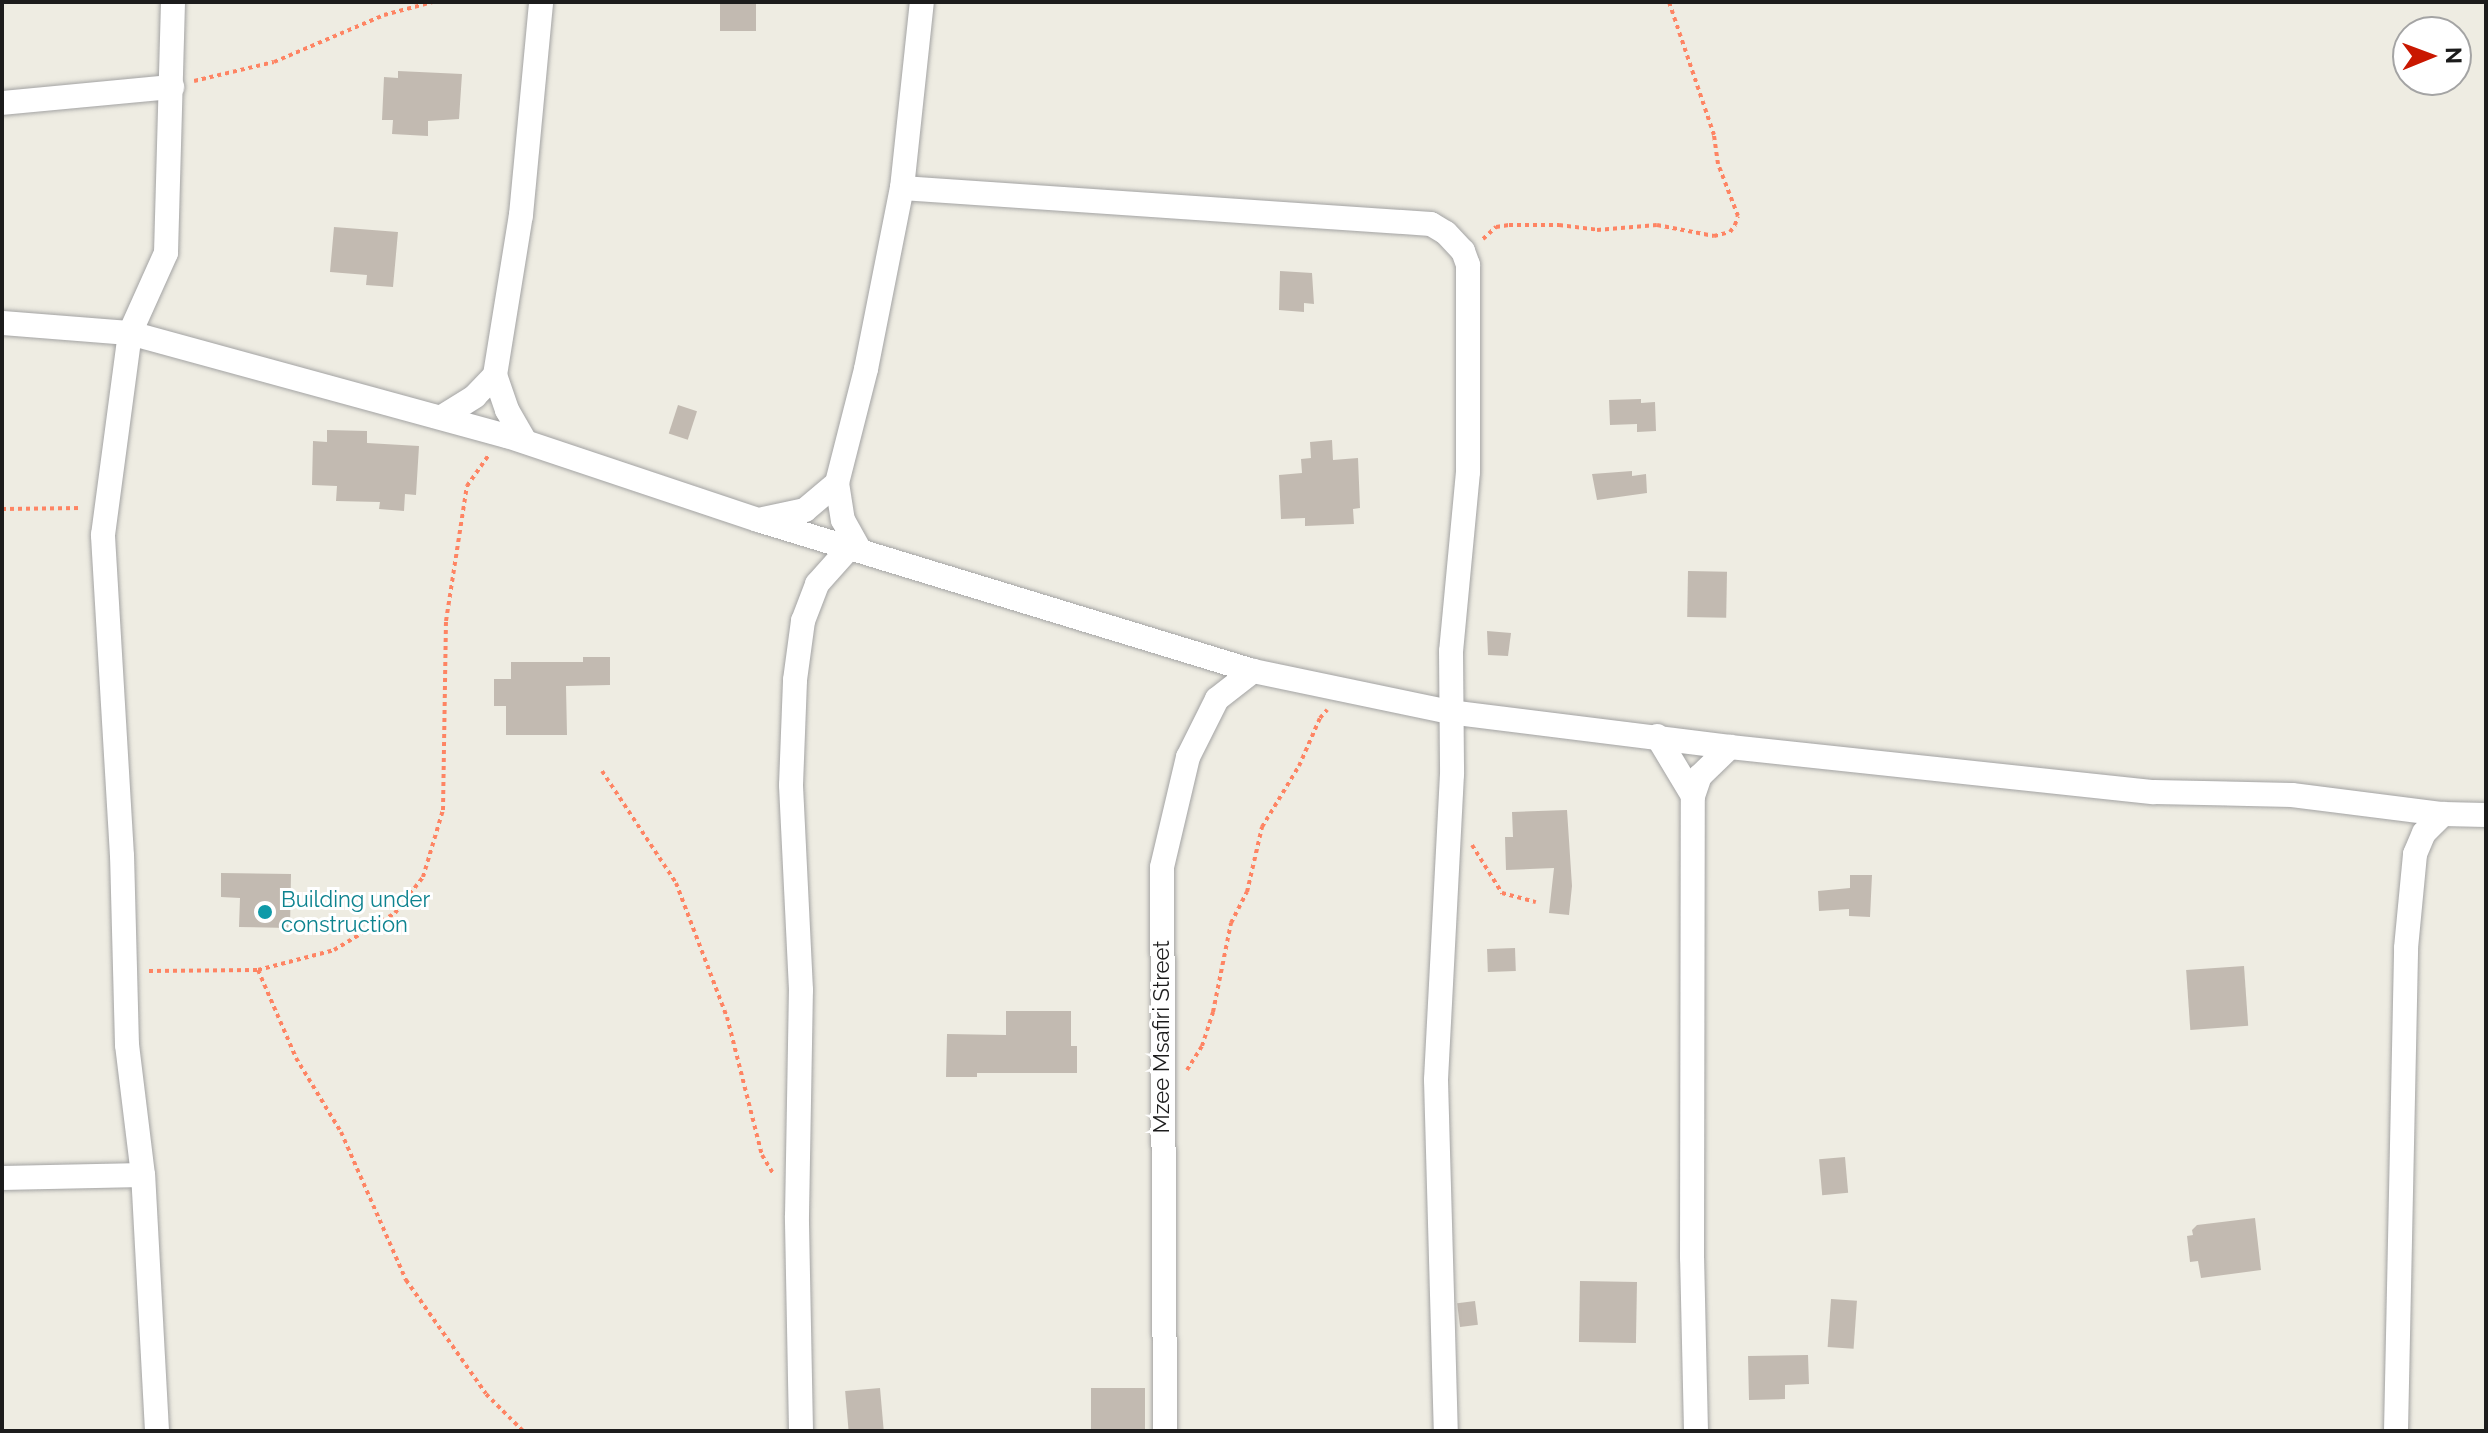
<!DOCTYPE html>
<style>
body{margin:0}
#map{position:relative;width:2488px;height:1433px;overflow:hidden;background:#eeece2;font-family:Raleway,sans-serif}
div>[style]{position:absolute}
.building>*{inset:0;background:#c2bab1;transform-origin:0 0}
.path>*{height:4px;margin-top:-2px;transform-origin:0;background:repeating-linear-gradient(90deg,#fe8463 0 4px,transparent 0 8px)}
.roads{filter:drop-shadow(0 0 2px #a3a3a3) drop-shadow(0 0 2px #a3a3a3)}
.minor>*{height:24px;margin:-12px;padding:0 12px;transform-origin:12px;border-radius:12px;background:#fff}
.dots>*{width:22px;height:22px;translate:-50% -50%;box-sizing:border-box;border:4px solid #fff;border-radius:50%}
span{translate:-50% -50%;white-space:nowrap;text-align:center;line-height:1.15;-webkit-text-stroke:6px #fff;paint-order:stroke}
.culture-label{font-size:22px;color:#0d838f}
.left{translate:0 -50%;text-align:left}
.street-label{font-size:22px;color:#1c1c1c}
.frame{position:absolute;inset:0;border:4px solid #1c1c1c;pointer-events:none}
.north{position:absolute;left:2392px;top:16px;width:80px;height:80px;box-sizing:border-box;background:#fff;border:2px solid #a4a4a4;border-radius:50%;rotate:89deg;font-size:22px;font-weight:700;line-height:32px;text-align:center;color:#1c1c1c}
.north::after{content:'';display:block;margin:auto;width:28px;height:36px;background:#c91700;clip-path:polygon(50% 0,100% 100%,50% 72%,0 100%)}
</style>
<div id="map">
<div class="building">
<i style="left:720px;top:2px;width:36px;height:29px"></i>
<i style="clip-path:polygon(398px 71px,462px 74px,459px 119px,428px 121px,428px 136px,392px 134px,393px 120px,382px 120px,384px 77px,398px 78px)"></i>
<i style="clip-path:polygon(334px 227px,398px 232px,393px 287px,366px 285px,367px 275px,330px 272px)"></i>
<i style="clip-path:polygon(1280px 271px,1312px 273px,1314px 304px,1304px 303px,1304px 312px,1279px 310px)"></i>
<i style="clip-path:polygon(1641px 399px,1641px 403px,1655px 402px,1656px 431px,1637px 432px,1637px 424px,1610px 425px,1609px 400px)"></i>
<i style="left:678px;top:405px;width:20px;height:30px;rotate:18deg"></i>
<i style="clip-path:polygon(327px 430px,367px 431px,367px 443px,419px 446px,416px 495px,405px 494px,404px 511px,379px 509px,380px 502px,336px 501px,337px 486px,312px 485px,313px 441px,327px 442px)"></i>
<i style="clip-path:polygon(1332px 440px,1333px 460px,1358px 458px,1360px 508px,1353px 509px,1354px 524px,1305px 526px,1305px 518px,1281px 519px,1279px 475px,1302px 473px,1301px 459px,1311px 458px,1310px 442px)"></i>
<i style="clip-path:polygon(1632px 471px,1632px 476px,1646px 474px,1647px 493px,1597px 500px,1592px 474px)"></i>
<i style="left:1688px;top:571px;width:39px;height:46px;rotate:1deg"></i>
<i style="clip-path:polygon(1487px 631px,1511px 633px,1508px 656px,1488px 655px)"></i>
<i style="clip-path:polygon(583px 657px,610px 657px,610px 685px,566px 686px,567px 735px,506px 735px,506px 706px,494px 706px,494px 679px,511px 679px,511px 662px,583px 662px)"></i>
<i style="clip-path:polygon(1567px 810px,1572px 886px,1569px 915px,1549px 913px,1554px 868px,1506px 870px,1505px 837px,1513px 837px,1512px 812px)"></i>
<i style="clip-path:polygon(221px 873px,291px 874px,290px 928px,239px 927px,240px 898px,221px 897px)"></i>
<i style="clip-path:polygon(1850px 875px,1872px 875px,1870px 917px,1849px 916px,1849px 909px,1819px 911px,1818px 891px,1850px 888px)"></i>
<i style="left:1515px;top:948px;width:23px;height:28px;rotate:88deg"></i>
<i style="left:2244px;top:966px;width:60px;height:58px;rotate:86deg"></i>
<i style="clip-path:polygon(1006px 1011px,1071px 1011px,1071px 1046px,1077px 1046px,1077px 1073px,977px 1073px,977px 1077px,946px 1077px,947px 1034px,1006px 1035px)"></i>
<i style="left:1845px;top:1157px;width:36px;height:26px;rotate:85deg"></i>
<i style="clip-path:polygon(2255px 1218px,2261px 1270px,2201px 1278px,2198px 1261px,2190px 1262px,2187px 1236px,2193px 1235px,2192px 1230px,2197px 1225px)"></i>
<i style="left:1580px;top:1281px;width:57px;height:61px;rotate:1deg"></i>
<i style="left:1831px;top:1299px;width:26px;height:48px;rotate:4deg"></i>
<i style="left:1475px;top:1301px;width:24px;height:18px;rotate:83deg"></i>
<i style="clip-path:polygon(1808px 1355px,1809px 1384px,1785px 1385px,1785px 1399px,1749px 1400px,1748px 1356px)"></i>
<i style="left:880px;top:1388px;width:43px;height:35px;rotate:85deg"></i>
<i style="left:1145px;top:1388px;width:43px;height:54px;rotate:90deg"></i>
</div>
<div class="path">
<i style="left:194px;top:81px;width:82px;rotate:-13.4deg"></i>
<i style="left:274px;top:62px;width:120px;rotate:-23.1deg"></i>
<i style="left:384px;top:15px;width:51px;rotate:-14.9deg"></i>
<i style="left:1483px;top:239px;width:18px;rotate:-43deg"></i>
<i style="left:1496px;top:227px;width:13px;rotate:-9deg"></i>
<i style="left:1509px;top:225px;width:50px"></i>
<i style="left:1559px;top:225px;width:38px;rotate:7deg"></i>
<i style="left:1597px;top:230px;width:60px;rotate:-4.8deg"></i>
<i style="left:1657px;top:225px;width:58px;rotate:10.9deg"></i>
<i style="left:1714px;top:236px;width:16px;rotate:-14deg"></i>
<i style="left:1730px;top:232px;width:9px;rotate:-54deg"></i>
<i style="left:1735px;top:225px;width:9px;rotate:-72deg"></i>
<i style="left:1738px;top:216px;width:56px;rotate:-111deg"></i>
<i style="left:1718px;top:164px;width:29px;rotate:-98deg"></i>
<i style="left:1714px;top:135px;width:140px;rotate:-108.7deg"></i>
<i style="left:2px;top:509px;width:80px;rotate:-0.7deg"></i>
<i style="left:602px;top:771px;width:134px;rotate:56.5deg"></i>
<i style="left:676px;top:883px;width:143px;rotate:69.2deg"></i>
<i style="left:727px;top:1017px;width:142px;rotate:75.8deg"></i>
<i style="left:762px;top:1155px;width:21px;rotate:59deg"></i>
<i style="left:1472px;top:845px;width:57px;rotate:58deg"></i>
<i style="left:1502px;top:893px;width:35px;rotate:15deg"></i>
<i style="left:258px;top:970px;width:96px;rotate:66.6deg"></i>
<i style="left:296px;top:1058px;width:87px;rotate:58.7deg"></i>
<i style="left:341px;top:1132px;width:162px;rotate:66.3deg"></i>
<i style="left:406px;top:1280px;width:139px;rotate:54.9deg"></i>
<i style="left:486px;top:1394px;width:52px;rotate:45deg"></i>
<i style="left:149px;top:971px;width:109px;rotate:-0.5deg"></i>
<i style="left:258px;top:970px;width:79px;rotate:-14.7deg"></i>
<i style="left:334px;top:950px;width:71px;rotate:-31.2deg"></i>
<i style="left:395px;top:913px;width:46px;rotate:-52.1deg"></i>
<i style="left:423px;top:877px;width:70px;rotate:-73.4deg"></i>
<i style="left:443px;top:810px;width:189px;rotate:-89.1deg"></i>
<i style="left:446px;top:621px;width:137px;rotate:-81.2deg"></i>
<i style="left:467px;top:486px;width:38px;rotate:-55deg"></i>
<i style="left:1187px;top:1070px;width:28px;rotate:-58deg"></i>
<i style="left:1202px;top:1046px;width:36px;rotate:-72deg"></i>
<i style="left:1213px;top:1012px;width:91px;rotate:-78.6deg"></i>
<i style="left:1231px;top:923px;width:35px;rotate:-63deg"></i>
<i style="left:1247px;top:892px;width:67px;rotate:-77deg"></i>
<i style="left:1262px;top:827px;width:71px;rotate:-58.8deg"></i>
<i style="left:1299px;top:766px;width:52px;rotate:-66.4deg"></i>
<i style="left:1320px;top:718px;width:11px;rotate:-49deg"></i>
</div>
<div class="roads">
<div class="minor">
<i style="left:2px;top:103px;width:171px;rotate:-5.4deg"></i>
<i style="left:902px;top:188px;width:530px;rotate:3.89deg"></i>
<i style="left:1431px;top:224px;width:17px;rotate:31deg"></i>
<i style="left:1446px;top:233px;width:25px;rotate:47deg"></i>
<i style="left:1463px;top:251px;width:15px;rotate:70deg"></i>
<i style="left:1468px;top:265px;width:207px;rotate:90deg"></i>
<i style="left:1468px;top:472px;width:180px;rotate:95.4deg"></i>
<i style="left:1451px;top:651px;width:123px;rotate:89.5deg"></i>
<i style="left:1452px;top:774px;width:306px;rotate:93deg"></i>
<i style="left:1436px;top:1080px;width:351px;rotate:88.4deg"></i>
<i style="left:2px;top:323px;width:128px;rotate:4.5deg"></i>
<i style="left:130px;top:333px;width:391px;rotate:15.3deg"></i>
<i style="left:507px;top:436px;width:265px;rotate:18.5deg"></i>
<i style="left:758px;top:520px;width:518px;rotate:16.96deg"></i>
<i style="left:1253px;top:671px;width:200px;rotate:11.8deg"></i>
<i style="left:1449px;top:712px;width:283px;rotate:7.1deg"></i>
<i style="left:1730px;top:747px;width:426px;rotate:6.1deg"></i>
<i style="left:2154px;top:792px;width:138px;rotate:1.2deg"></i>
<i style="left:2292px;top:795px;width:152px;rotate:7.2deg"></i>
<i style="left:2443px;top:814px;width:43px;rotate:1.3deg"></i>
<i style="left:495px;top:375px;width:37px;rotate:71deg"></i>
<i style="left:507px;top:410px;width:36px;rotate:60deg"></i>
<i style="left:442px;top:417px;width:39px;rotate:-32deg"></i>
<i style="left:475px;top:396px;width:29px;rotate:-46deg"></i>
<i style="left:495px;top:375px;width:162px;rotate:-80.8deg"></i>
<i style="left:521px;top:215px;width:214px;rotate:-84.6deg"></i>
<i style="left:837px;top:483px;width:37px;rotate:81deg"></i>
<i style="left:843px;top:520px;width:35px;rotate:61deg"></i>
<i style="left:763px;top:519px;width:43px;rotate:-12.1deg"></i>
<i style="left:805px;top:510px;width:42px;rotate:-40.2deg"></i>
<i style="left:837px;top:483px;width:118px;rotate:-75.7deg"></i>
<i style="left:866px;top:369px;width:185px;rotate:-78.8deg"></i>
<i style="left:902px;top:188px;width:187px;rotate:-83.9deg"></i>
<i style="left:1657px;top:736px;width:70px;rotate:59deg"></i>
<i style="left:2px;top:1178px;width:141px;rotate:-1.2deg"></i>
<i style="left:157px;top:1431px;width:256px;rotate:-93.1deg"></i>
<i style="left:143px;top:1175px;width:131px;rotate:-97deg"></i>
<i style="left:127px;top:1045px;width:189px;rotate:-91.5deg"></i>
<i style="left:122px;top:856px;width:322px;rotate:-93.4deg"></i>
<i style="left:103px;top:535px;width:204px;rotate:-82.4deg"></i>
<i style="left:130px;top:333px;width:88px;rotate:-65.8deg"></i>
<i style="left:166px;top:253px;width:251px;rotate:-88.4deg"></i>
<i style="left:801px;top:1431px;width:215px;rotate:-91.1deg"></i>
<i style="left:797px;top:1216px;width:226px;rotate:-89deg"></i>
<i style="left:801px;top:990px;width:205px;rotate:-92.8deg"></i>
<i style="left:791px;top:785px;width:105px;rotate:-87.8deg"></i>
<i style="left:795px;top:680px;width:60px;rotate:-82.3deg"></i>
<i style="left:803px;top:621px;width:40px;rotate:-69deg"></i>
<i style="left:817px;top:584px;width:50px;rotate:-48.3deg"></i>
<i style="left:1165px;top:1431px;width:564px;rotate:-90.3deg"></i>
<i style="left:1162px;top:867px;width:113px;rotate:-76.7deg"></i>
<i style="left:1188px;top:757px;width:65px;rotate:-63.4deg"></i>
<i style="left:1217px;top:699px;width:46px;rotate:-37.9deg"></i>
<i style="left:1696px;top:1431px;width:173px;rotate:-91.3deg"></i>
<i style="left:1692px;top:1258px;width:462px;rotate:-89.9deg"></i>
<i style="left:1693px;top:796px;width:21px;rotate:-71deg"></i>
<i style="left:1700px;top:776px;width:42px;rotate:-44deg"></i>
<i style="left:2396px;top:1431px;width:483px;rotate:-88.8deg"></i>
<i style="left:2406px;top:948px;width:94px;rotate:-84.5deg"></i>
<i style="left:2415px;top:854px;width:23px;rotate:-67deg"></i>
<i style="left:2424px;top:833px;width:27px;rotate:-45deg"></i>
</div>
</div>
<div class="dots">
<i style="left:265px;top:912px;background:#0f9aa8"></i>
</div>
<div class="culture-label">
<span class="left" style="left:281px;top:912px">Building under<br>construction</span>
</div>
<div class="street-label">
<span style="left:1162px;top:1037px;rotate:-90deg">Mzee Msafiri Street</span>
</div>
<div class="frame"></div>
<div class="north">N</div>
</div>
